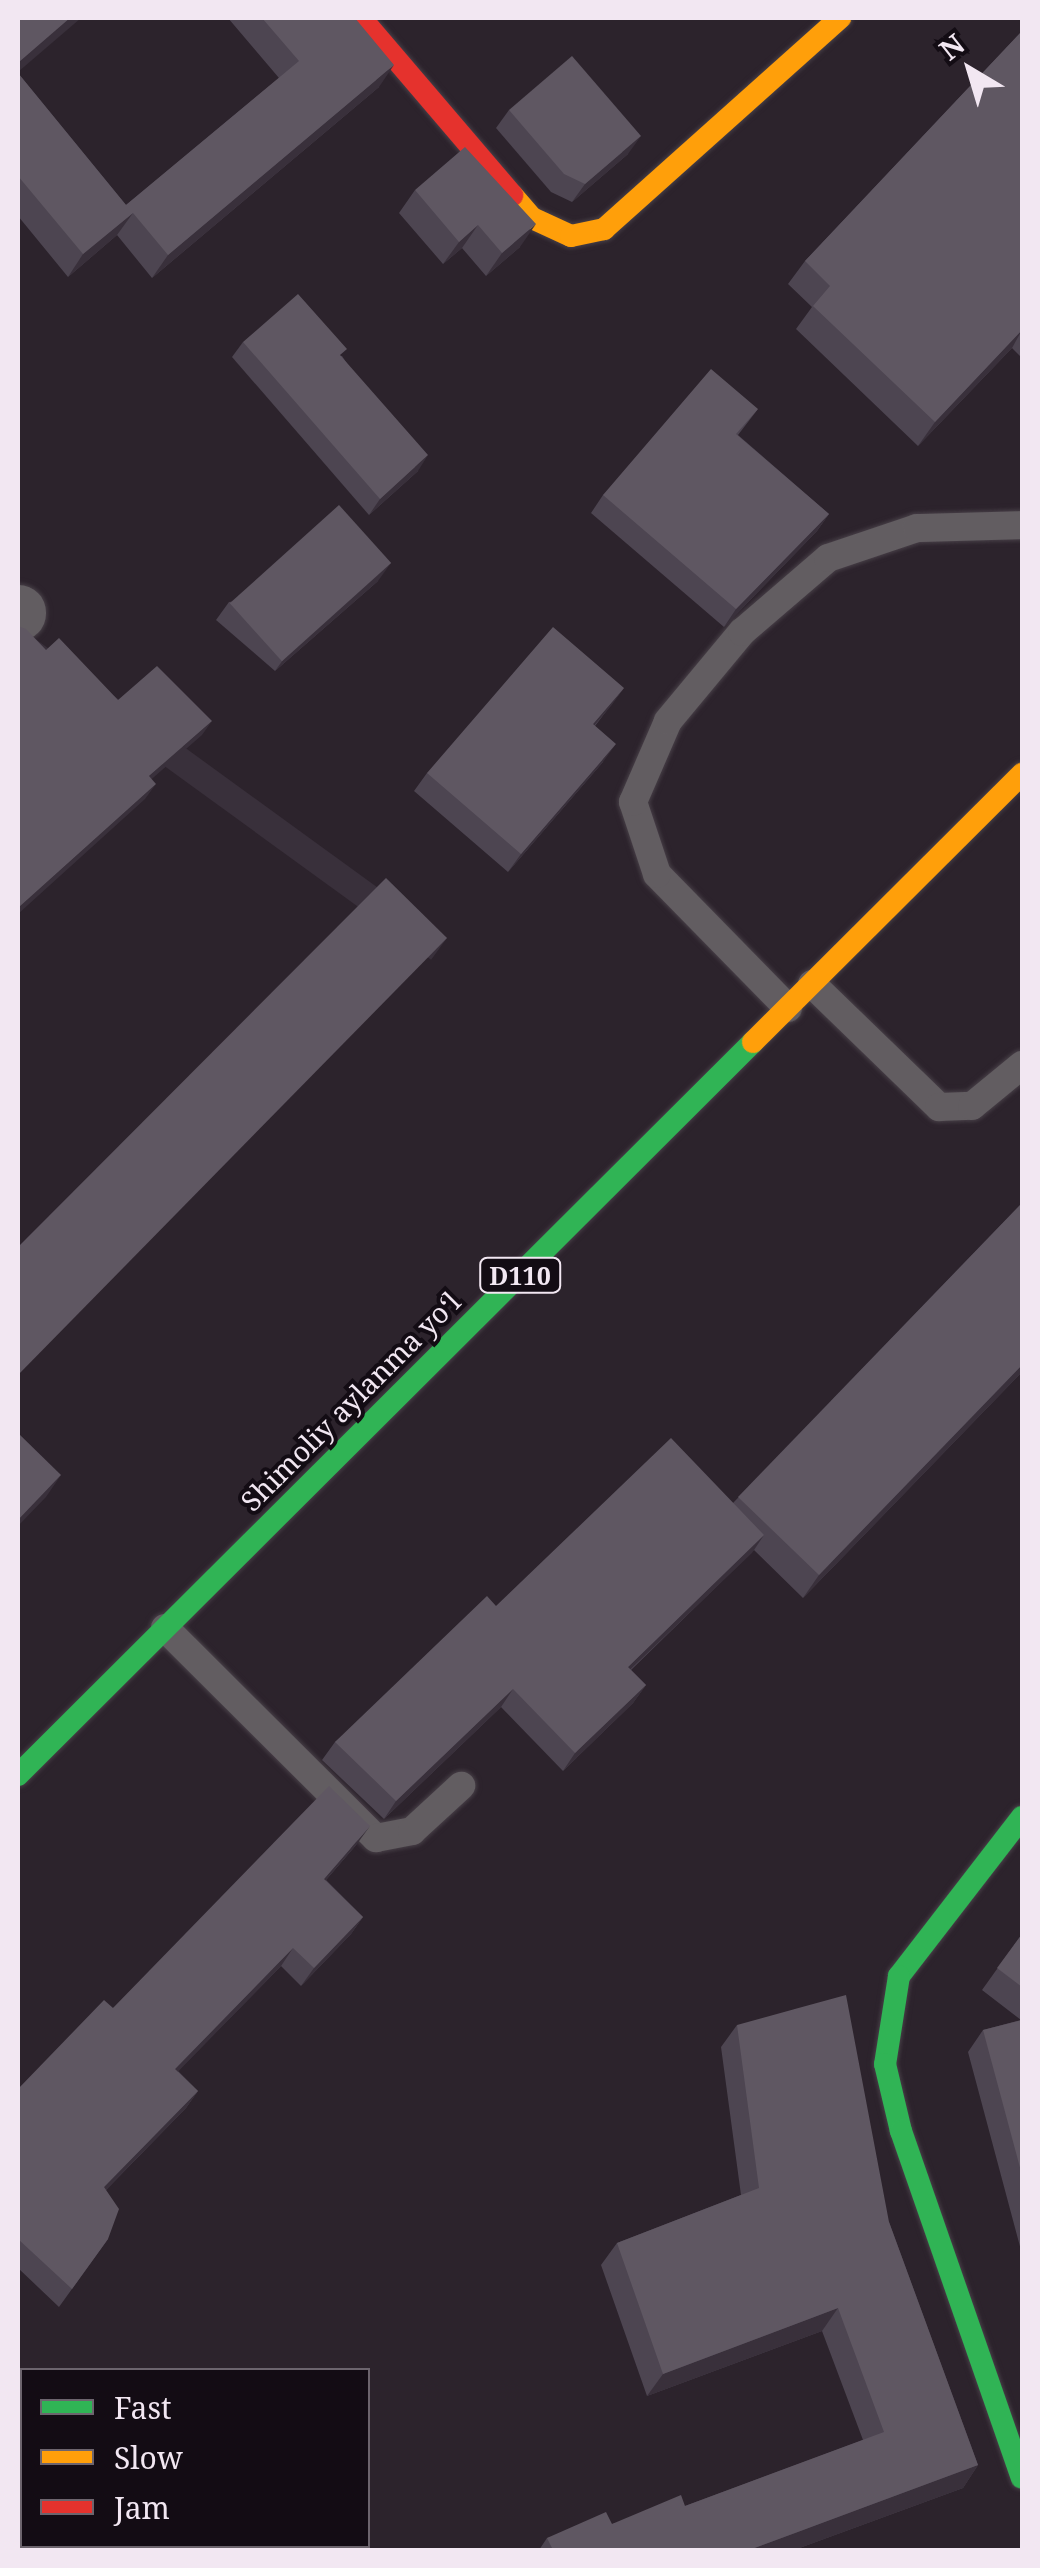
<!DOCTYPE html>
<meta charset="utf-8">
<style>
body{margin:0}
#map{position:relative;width:1040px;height:2568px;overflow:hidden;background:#2c232c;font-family:"Noto Serif",serif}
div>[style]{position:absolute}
.roads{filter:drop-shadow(0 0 2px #473f47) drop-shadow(0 0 2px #473f47)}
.lane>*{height:28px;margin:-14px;padding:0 14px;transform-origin:14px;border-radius:14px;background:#625d61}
.street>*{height:55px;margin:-27.5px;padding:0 27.5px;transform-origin:27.5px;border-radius:27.5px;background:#625d61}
.fast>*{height:22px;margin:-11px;padding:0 11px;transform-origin:11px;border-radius:11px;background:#30b455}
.slow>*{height:22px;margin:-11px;padding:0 11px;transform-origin:11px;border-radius:11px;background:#ff9f0a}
.jam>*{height:22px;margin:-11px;padding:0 11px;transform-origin:11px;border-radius:11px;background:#e5322d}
.wall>*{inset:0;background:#4d4551}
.shaded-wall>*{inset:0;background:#39303b;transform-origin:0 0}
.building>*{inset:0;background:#5f5762;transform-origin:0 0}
span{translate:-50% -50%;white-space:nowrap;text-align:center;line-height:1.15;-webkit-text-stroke:8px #130c14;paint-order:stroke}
.shield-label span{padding:2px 8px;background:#130c14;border:2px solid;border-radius:8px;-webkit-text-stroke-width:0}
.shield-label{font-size:25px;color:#f2e7f2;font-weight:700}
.street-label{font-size:28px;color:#f2e7f2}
.frame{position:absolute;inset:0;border:20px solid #f2e7f2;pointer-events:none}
.legend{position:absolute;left:20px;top:2368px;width:350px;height:180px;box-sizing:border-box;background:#130c14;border:2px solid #6c646d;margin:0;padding:12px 18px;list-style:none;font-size:30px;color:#f2e7f2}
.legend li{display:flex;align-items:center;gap:20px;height:50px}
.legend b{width:50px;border:2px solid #6c646d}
.north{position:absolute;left:920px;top:20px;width:100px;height:100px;-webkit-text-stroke:8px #130c14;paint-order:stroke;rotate:322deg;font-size:28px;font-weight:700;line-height:40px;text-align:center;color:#f2e7f2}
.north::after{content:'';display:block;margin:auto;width:35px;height:45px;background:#f2e7f2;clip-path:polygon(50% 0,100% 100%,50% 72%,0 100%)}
</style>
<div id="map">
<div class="roads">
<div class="lane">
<i style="left:812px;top:984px;width:177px;rotate:44.1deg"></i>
<i style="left:939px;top:1107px;width:33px;rotate:-2deg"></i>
<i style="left:972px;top:1106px;width:65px;rotate:-39.4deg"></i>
<i style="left:788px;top:1008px;width:187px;rotate:-134.4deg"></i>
<i style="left:657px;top:874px;width:76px;rotate:-108.4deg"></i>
<i style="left:633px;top:802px;width:88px;rotate:-66.6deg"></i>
<i style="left:668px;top:721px;width:116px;rotate:-50.3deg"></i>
<i style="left:742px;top:632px;width:113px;rotate:-40.7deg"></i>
<i style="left:828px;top:558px;width:94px;rotate:-18.6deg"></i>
<i style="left:917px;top:528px;width:105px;rotate:-1.6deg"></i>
<i style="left:165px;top:1628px;width:298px;rotate:44.9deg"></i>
<i style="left:376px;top:1838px;width:37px;rotate:-11deg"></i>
<i style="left:412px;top:1831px;width:67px;rotate:-42.6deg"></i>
</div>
<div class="street">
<i style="left:18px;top:612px;width:1px;rotate:90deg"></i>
</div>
<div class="fast">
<i style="left:18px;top:1775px;width:1038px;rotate:-44.92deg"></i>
<i style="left:1022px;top:1817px;width:201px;rotate:127.7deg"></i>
<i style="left:899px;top:1976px;width:89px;rotate:99deg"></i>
<i style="left:885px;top:2064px;width:69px;rotate:76.6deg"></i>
<i style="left:901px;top:2131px;width:367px;rotate:70.8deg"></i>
</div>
<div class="slow">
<i style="left:512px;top:195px;width:30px;rotate:49deg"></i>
<i style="left:532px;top:218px;width:43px;rotate:24.8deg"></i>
<i style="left:571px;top:236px;width:34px;rotate:-12deg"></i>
<i style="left:604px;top:229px;width:317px;rotate:-41.8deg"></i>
<i style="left:753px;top:1042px;width:380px;rotate:-44.9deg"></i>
</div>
<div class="jam">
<i style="left:361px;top:18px;width:233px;rotate:49.5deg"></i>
</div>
</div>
<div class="wall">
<i style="clip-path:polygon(228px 18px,355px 18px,379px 87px,152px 278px,117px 235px,68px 277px,18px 216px,18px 73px,126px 205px,279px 78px)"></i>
<i style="clip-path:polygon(1022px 31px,1022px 358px,1012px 348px,918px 446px,796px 329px,812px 307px,788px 284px,805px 261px)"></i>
<i style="clip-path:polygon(509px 110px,628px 154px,572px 202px,551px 192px,496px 128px)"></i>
<i style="clip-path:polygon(415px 190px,520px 247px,486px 276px,462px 248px,443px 264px,399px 213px)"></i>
<i style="clip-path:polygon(243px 342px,342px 356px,418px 471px,369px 515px,232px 357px)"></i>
<i style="clip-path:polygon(758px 409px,738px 435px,829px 514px,817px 531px,724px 627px,591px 513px,603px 495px)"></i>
<i style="clip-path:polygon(378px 581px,275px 671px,216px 620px,229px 602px)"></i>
<i style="clip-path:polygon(624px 688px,595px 726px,603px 762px,508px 872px,414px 791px,427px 773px)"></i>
<i style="clip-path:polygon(1022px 1203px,1022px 1372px,803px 1598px,754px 1550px,631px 1670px,646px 1685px,633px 1703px,563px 1771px,501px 1707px,384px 1819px,322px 1760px,335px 1742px,496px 1606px,733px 1503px)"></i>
<i style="clip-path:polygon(357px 1844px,326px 1880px,363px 1917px,351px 1934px,301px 1986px,281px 1966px,178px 2071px,198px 2091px,186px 2108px,106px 2190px,108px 2239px,59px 2307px,18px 2268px,18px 2089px,113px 2008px)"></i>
<i style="clip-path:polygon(1022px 1934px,1022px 2254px,968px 2052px,983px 2030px,1021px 2020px,982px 1990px)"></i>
<i style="clip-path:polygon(737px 2025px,889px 2222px,978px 2465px,963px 2488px,794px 2550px,539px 2550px,547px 2538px,612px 2524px,685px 2506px,863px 2440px,822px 2331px,647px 2396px,601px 2265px,617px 2243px,741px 2195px,721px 2047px)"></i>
</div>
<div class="shaded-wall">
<i style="clip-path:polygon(70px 18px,81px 18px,18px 72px,18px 63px)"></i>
<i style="clip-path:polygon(394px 65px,379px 87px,152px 278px,168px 255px)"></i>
<i style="clip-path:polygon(641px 136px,628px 154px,572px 202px,585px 184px)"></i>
<i style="clip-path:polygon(133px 213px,117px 235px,68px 277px,83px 254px)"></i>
<i style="clip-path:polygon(536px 224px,520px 247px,486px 276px,502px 253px)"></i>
<i style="clip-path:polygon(478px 225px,462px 248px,443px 264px,459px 242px)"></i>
<i style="clip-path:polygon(1022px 330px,1012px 348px,918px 446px,935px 422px)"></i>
<i style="clip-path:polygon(428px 455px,418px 471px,369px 515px,380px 499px)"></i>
<i style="clip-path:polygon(829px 514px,817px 531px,724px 627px,736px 609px)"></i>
<i style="clip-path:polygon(391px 563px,378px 581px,275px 671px,288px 653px)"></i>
<i style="clip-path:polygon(624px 688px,611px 706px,580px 742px,593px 724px)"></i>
<i style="clip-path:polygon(212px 721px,202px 735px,138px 791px,149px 776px)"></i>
<i style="clip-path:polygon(616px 744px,603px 762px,508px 872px,521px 854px)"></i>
<i style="clip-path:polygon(156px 784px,145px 799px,18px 914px,18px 908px)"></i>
<i style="left:447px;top:938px;width:27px;height:612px;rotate:126deg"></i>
<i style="clip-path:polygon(1022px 1365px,1022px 1372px,803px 1598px,819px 1575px)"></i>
<i style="clip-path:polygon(61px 1475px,46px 1497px,18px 1526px,18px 1520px)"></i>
<i style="clip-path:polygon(764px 1535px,752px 1553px,615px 1684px,628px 1667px)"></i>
<i style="clip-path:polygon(646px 1685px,633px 1703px,563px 1771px,575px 1753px)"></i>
<i style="clip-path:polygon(513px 1689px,501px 1707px,384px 1819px,396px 1801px)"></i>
<i style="clip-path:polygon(370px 1826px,357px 1844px,312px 1896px,324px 1879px)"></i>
<i style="clip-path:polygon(363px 1917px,351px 1934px,301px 1986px,314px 1968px)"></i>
<i style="clip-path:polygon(293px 1948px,281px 1966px,163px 2087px,175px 2069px)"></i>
<i style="clip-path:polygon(198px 2091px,186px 2108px,91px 2205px,104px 2187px)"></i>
<i style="clip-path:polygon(838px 2308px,822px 2331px,647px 2396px,663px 2374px)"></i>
<i style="clip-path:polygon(978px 2465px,963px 2488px,794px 2550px,749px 2550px)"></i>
</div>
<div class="building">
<i style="clip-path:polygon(18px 18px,70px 18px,18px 63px)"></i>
<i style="clip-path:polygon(262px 18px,355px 18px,394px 65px,168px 255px,133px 213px,83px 254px,18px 176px,18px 73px,126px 205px,299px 61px)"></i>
<i style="clip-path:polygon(1022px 31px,1022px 330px,935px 422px,813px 306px,830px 286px,805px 261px)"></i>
<i style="clip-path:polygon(572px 56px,641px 136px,585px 184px,564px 174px,509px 110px)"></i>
<i style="clip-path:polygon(465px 147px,536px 224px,502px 253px,478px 225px,459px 242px,415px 190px)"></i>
<i style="clip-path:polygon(298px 294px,347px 349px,340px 355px,428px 455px,380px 499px,243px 342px)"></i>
<i style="clip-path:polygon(711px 369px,758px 409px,736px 434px,829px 514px,736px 609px,603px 495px)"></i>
<i style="left:339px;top:505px;width:78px;height:147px;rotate:48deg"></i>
<i style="clip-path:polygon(18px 626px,26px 629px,46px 650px,59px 638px,118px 700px,157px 666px,212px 721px,149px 776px,156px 784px,18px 908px)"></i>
<i style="clip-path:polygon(553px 627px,624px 688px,593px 724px,616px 744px,521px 854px,427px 773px)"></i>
<i style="clip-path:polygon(386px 878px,447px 938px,18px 1375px,18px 1247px)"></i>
<i style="clip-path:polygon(1022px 1203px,1022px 1365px,819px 1575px,738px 1497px)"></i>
<i style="clip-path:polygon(18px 1433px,61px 1475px,18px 1520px)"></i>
<i style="clip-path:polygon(671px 1438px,764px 1535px,628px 1667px,646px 1685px,575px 1753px,513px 1689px,396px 1801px,335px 1742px,487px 1596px,496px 1606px)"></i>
<i style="clip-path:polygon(329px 1786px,370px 1826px,324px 1879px,363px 1917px,314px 1968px,293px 1948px,175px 2069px,198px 2091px,104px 2187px,119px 2209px,108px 2239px,72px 2289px,18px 2239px,18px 2089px,104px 2000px,113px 2008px)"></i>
<i style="clip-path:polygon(1022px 1934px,1022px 1987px,997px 1968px)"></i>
<i style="clip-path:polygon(846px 1995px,889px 2222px,978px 2465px,749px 2550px,553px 2550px,547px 2538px,606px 2512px,612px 2524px,681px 2495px,685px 2506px,884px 2432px,838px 2308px,663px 2374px,617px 2243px,759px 2188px,737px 2025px)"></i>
<i style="clip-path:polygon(1022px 2020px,1022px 2175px,983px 2030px)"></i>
</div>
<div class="shield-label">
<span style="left:520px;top:1275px">D110</span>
</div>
<div class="street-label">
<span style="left:350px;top:1401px;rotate:-45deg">Shimoliy aylanma yoʻl</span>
</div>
<div class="frame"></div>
<ul class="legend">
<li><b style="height:12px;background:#30b455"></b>Fast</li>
<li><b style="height:12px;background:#ff9f0a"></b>Slow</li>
<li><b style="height:12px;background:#e5322d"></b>Jam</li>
</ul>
<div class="north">N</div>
</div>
